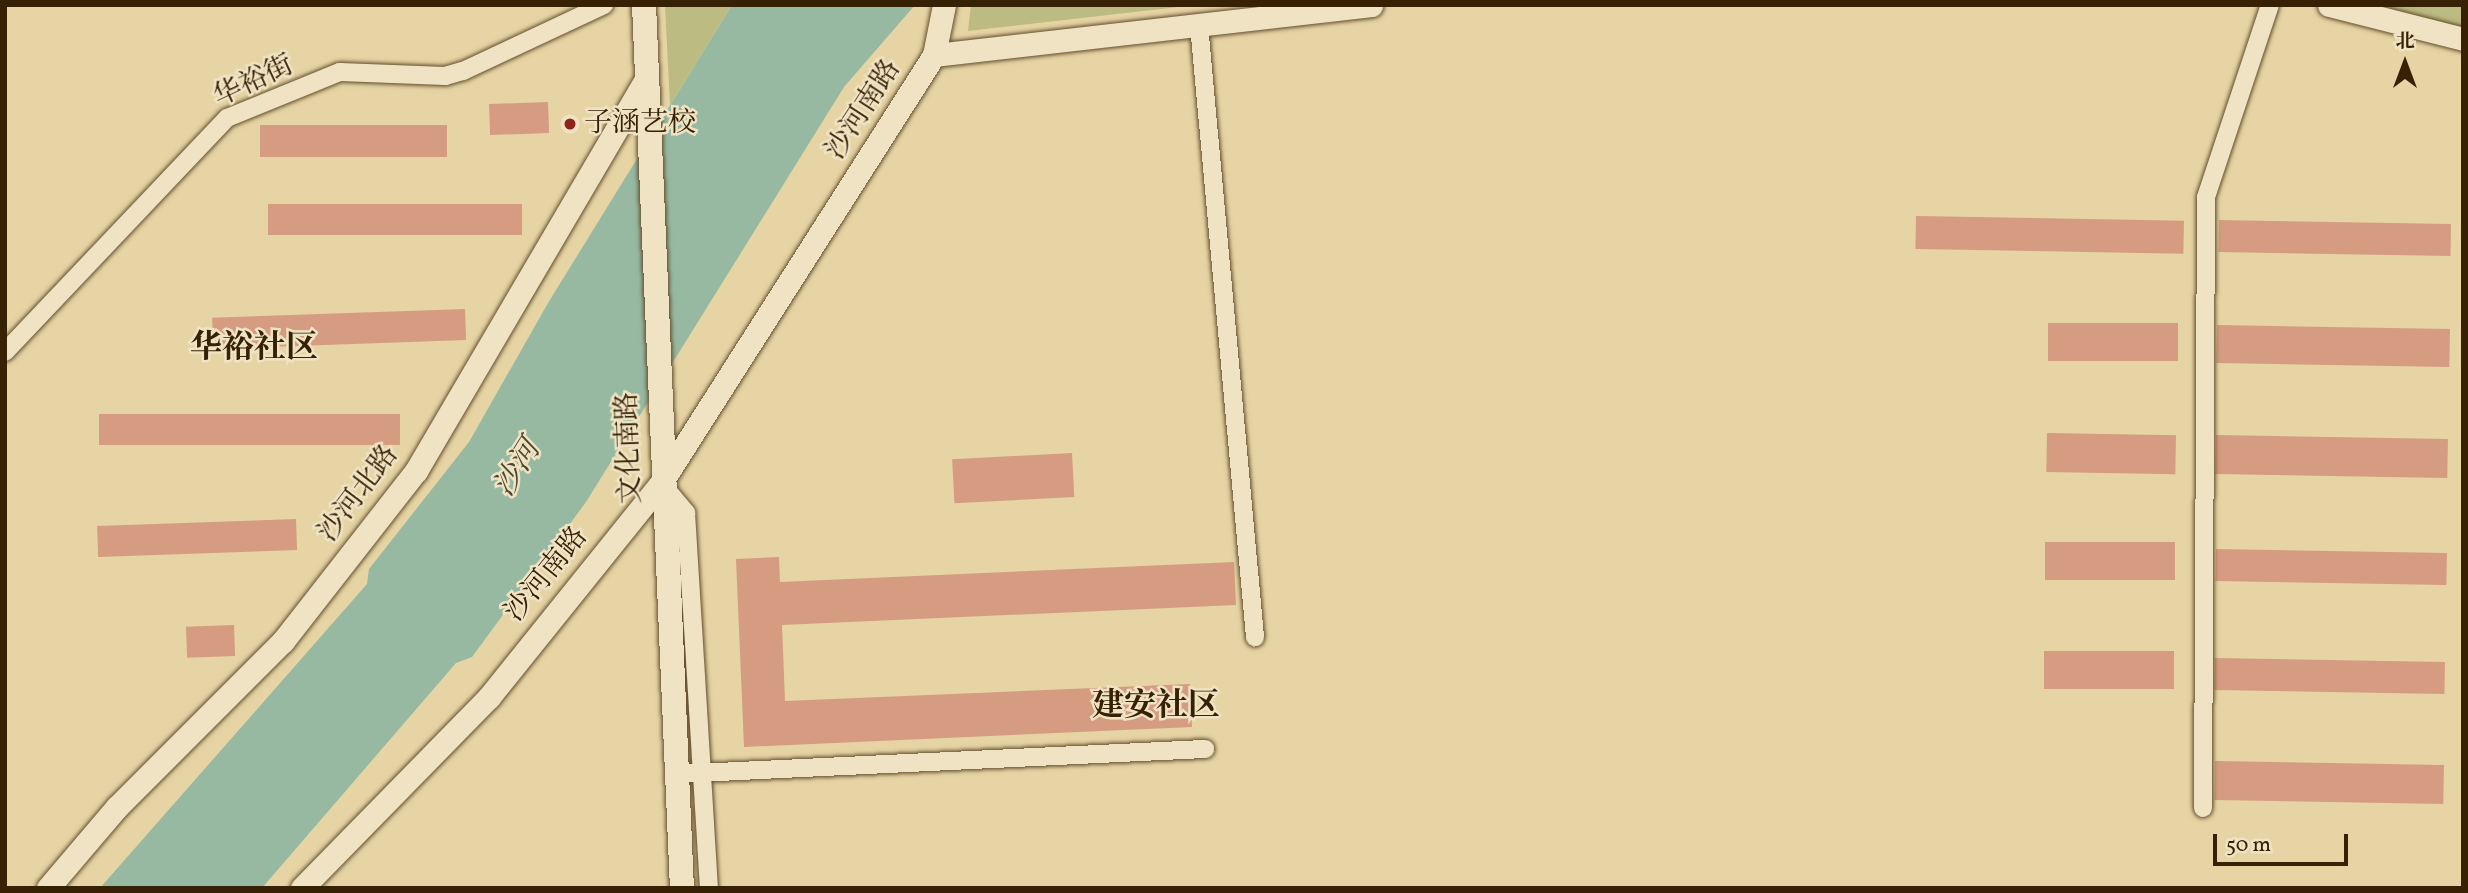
<!DOCTYPE html>
<meta charset="utf-8">
<style>
body{margin:0}
#map{position:relative;width:2468px;height:893px;overflow:hidden;background:#e6d4a4;font-family:Vollkorn,"Noto Serif SC",serif}
div>[style]{position:absolute}
.green>*{inset:0;background:#bcbb81}
.water>*{inset:0;background:#97b9a2}
.building>*{inset:0;background:#d59c81;transform-origin:0 0}
.roads{filter:drop-shadow(0 0 2px #634e2d) drop-shadow(0 0 2px #634e2d)}
.minor>*{height:18px;margin:-9px;padding:0 9px;transform-origin:9px;border-radius:9px;background:#efe3c4}
.tertiary>*{height:23px;margin:-11.5px;padding:0 11.5px;transform-origin:11.5px;border-radius:11.5px;background:#efe3c4}
.secondary>*{height:24px;margin:-12px;padding:0 12px;transform-origin:12px;border-radius:12px;background:#efe3c4}
.dots>*{width:19px;height:19px;translate:-50% -50%;box-sizing:border-box;border:4px solid #efe3c4;border-radius:50%}
span{translate:-50% -50%;white-space:nowrap;text-align:center;line-height:1.15;-webkit-text-stroke:5px #efe3c4;paint-order:stroke}
.street-label{font-size:28px;color:#372105}
.poi-label{font-size:28px;color:#372105}
.left{translate:0 -50%;text-align:left}
.water-label{font-size:30px;color:#4f472c;font-style:italic}
.quarter-label{font-size:32px;color:#372105;font-weight:700}
.frame{position:absolute;inset:0;border:7px solid #372105;pointer-events:none}
.north{position:absolute;left:2370px;top:28px;width:70px;height:70px;-webkit-text-stroke:5px #efe3c4;paint-order:stroke;rotate:0deg;font-size:19px;font-weight:700;line-height:28px;text-align:center;color:#372105}
.north::after{content:'';display:block;margin:auto;width:24px;height:32px;background:#372105;clip-path:polygon(50% 0,100% 100%,50% 72%,0 100%)}
.scale{position:absolute;left:2213px;top:834px;width:135px;height:32px;box-sizing:border-box;border:4px solid #372105;border-top:0;padding-left:9px;font-size:21px;line-height:24px;white-space:nowrap;color:#372105;-webkit-text-stroke:5px #efe3c4;paint-order:stroke}
</style>
<div id="map">
<div class="green">
<i style="clip-path:polygon(665px 5px,732px 5px,670px 105px)"></i>
<i style="clip-path:polygon(971px 5px,1196px 5px,968px 31px)"></i>
<i style="clip-path:polygon(2379px 5px,2463px 5px,2463px 28px)"></i>
</div>
<div class="water">
<i style="clip-path:polygon(732px 5px,915px 5px,844px 87px,586px 502px,472px 657px,456px 663px,262px 888px,100px 888px,367px 584px,369px 569px,469px 442px,548px 303px)"></i>
</div>
<div class="building">
<i style="left:548px;top:102px;width:31px;height:59px;rotate:88deg"></i>
<i style="left:447px;top:125px;width:32px;height:187px;rotate:90deg"></i>
<i style="left:522px;top:204px;width:31px;height:254px;rotate:90deg"></i>
<i style="left:1916px;top:216px;width:268px;height:33px;rotate:1deg"></i>
<i style="left:2219px;top:220px;width:232px;height:32px;rotate:1deg"></i>
<i style="left:465px;top:309px;width:31px;height:253px;rotate:88deg"></i>
<i style="left:2048px;top:323px;width:130px;height:38px"></i>
<i style="left:2217px;top:325px;width:233px;height:38px;rotate:1deg"></i>
<i style="left:400px;top:414px;width:31px;height:301px;rotate:90deg"></i>
<i style="left:2047px;top:433px;width:129px;height:39px;rotate:1deg"></i>
<i style="left:2216px;top:435px;width:232px;height:39px;rotate:1deg"></i>
<i style="left:1072px;top:453px;width:44px;height:120px;rotate:87deg"></i>
<i style="left:296px;top:519px;width:31px;height:199px;rotate:88deg"></i>
<i style="left:2045px;top:542px;width:130px;height:38px"></i>
<i style="left:2216px;top:549px;width:231px;height:32px;rotate:1deg"></i>
<i style="clip-path:polygon(779px 557px,780px 582px,1234px 562px,1236px 605px,782px 625px,785px 701px,1190px 684px,1192px 727px,744px 747px,736px 559px)"></i>
<i style="left:234px;top:625px;width:31px;height:48px;rotate:88deg"></i>
<i style="left:2044px;top:651px;width:130px;height:38px"></i>
<i style="left:2215px;top:658px;width:230px;height:32px;rotate:1deg"></i>
<i style="left:2215px;top:761px;width:229px;height:39px;rotate:1deg"></i>
</div>
<div class="roads">
<div class="minor">
<i style="left:1199px;top:25px;width:615px;rotate:84.77deg"></i>
<i style="left:5px;top:352px;width:323px;rotate:-46.5deg"></i>
<i style="left:227px;top:118px;width:122px;rotate:-22.2deg"></i>
<i style="left:340px;top:72px;width:105px;rotate:2.2deg"></i>
<i style="left:445px;top:76px;width:19px;rotate:-16deg"></i>
<i style="left:463px;top:71px;width:156px;rotate:-25.1deg"></i>
<i style="left:662px;top:484px;width:38px;rotate:50deg"></i>
<i style="left:686px;top:513px;width:376px;rotate:86.5deg"></i>
<i style="left:676px;top:774px;width:530px;rotate:-2.71deg"></i>
<i style="left:2203px;top:808px;width:611px;rotate:-89.72deg"></i>
<i style="left:2206px;top:197px;width:202px;rotate:-71.6deg"></i>
</div>
<div class="tertiary">
<i style="left:2329px;top:5px;width:138px;rotate:14.2deg"></i>
<i style="left:934px;top:55px;width:440px;rotate:-6.5deg"></i>
<i style="left:48px;top:888px;width:106px;rotate:-49.6deg"></i>
<i style="left:117px;top:807px;width:235px;rotate:-45deg"></i>
<i style="left:283px;top:641px;width:216px;rotate:-52deg"></i>
<i style="left:416px;top:471px;width:452px;rotate:-59.6deg"></i>
<i style="left:302px;top:888px;width:267px;rotate:-45.6deg"></i>
<i style="left:489px;top:697px;width:275px;rotate:-51.2deg"></i>
<i style="left:661px;top:483px;width:508px;rotate:-57.47deg"></i>
<i style="left:934px;top:55px;width:51px;rotate:-78.7deg"></i>
</div>
<div class="secondary">
<i style="left:644px;top:5px;width:884px;rotate:87.54deg"></i>
</div>
</div>
<div class="dots">
<i style="left:570px;top:124px;background:#8f2418"></i>
</div>
<div class="street-label">
<span style="left:254px;top:82px;rotate:-25deg">华裕街</span>
<span style="left:864px;top:110px;rotate:-57deg">沙河南路</span>
<span style="left:630px;top:448px;rotate:-92deg">文化南路</span>
<span style="left:359px;top:494px;rotate:-53deg">沙河北路</span>
<span style="left:547px;top:575px;rotate:-51deg">沙河南路</span>
</div>
<div class="poi-label">
<span class="left" style="left:584px;top:124px">子涵艺校</span>
</div>
<div class="water-label">
<span style="left:518px;top:469px;rotate:-58deg">沙河</span>
</div>
<div class="quarter-label">
<span style="left:254px;top:349px">华裕社区</span>
<span style="left:1156px;top:707px">建安社区</span>
</div>
<div class="frame"></div>
<div class="north">北</div>
<div class="scale">50 m</div>
</div>
